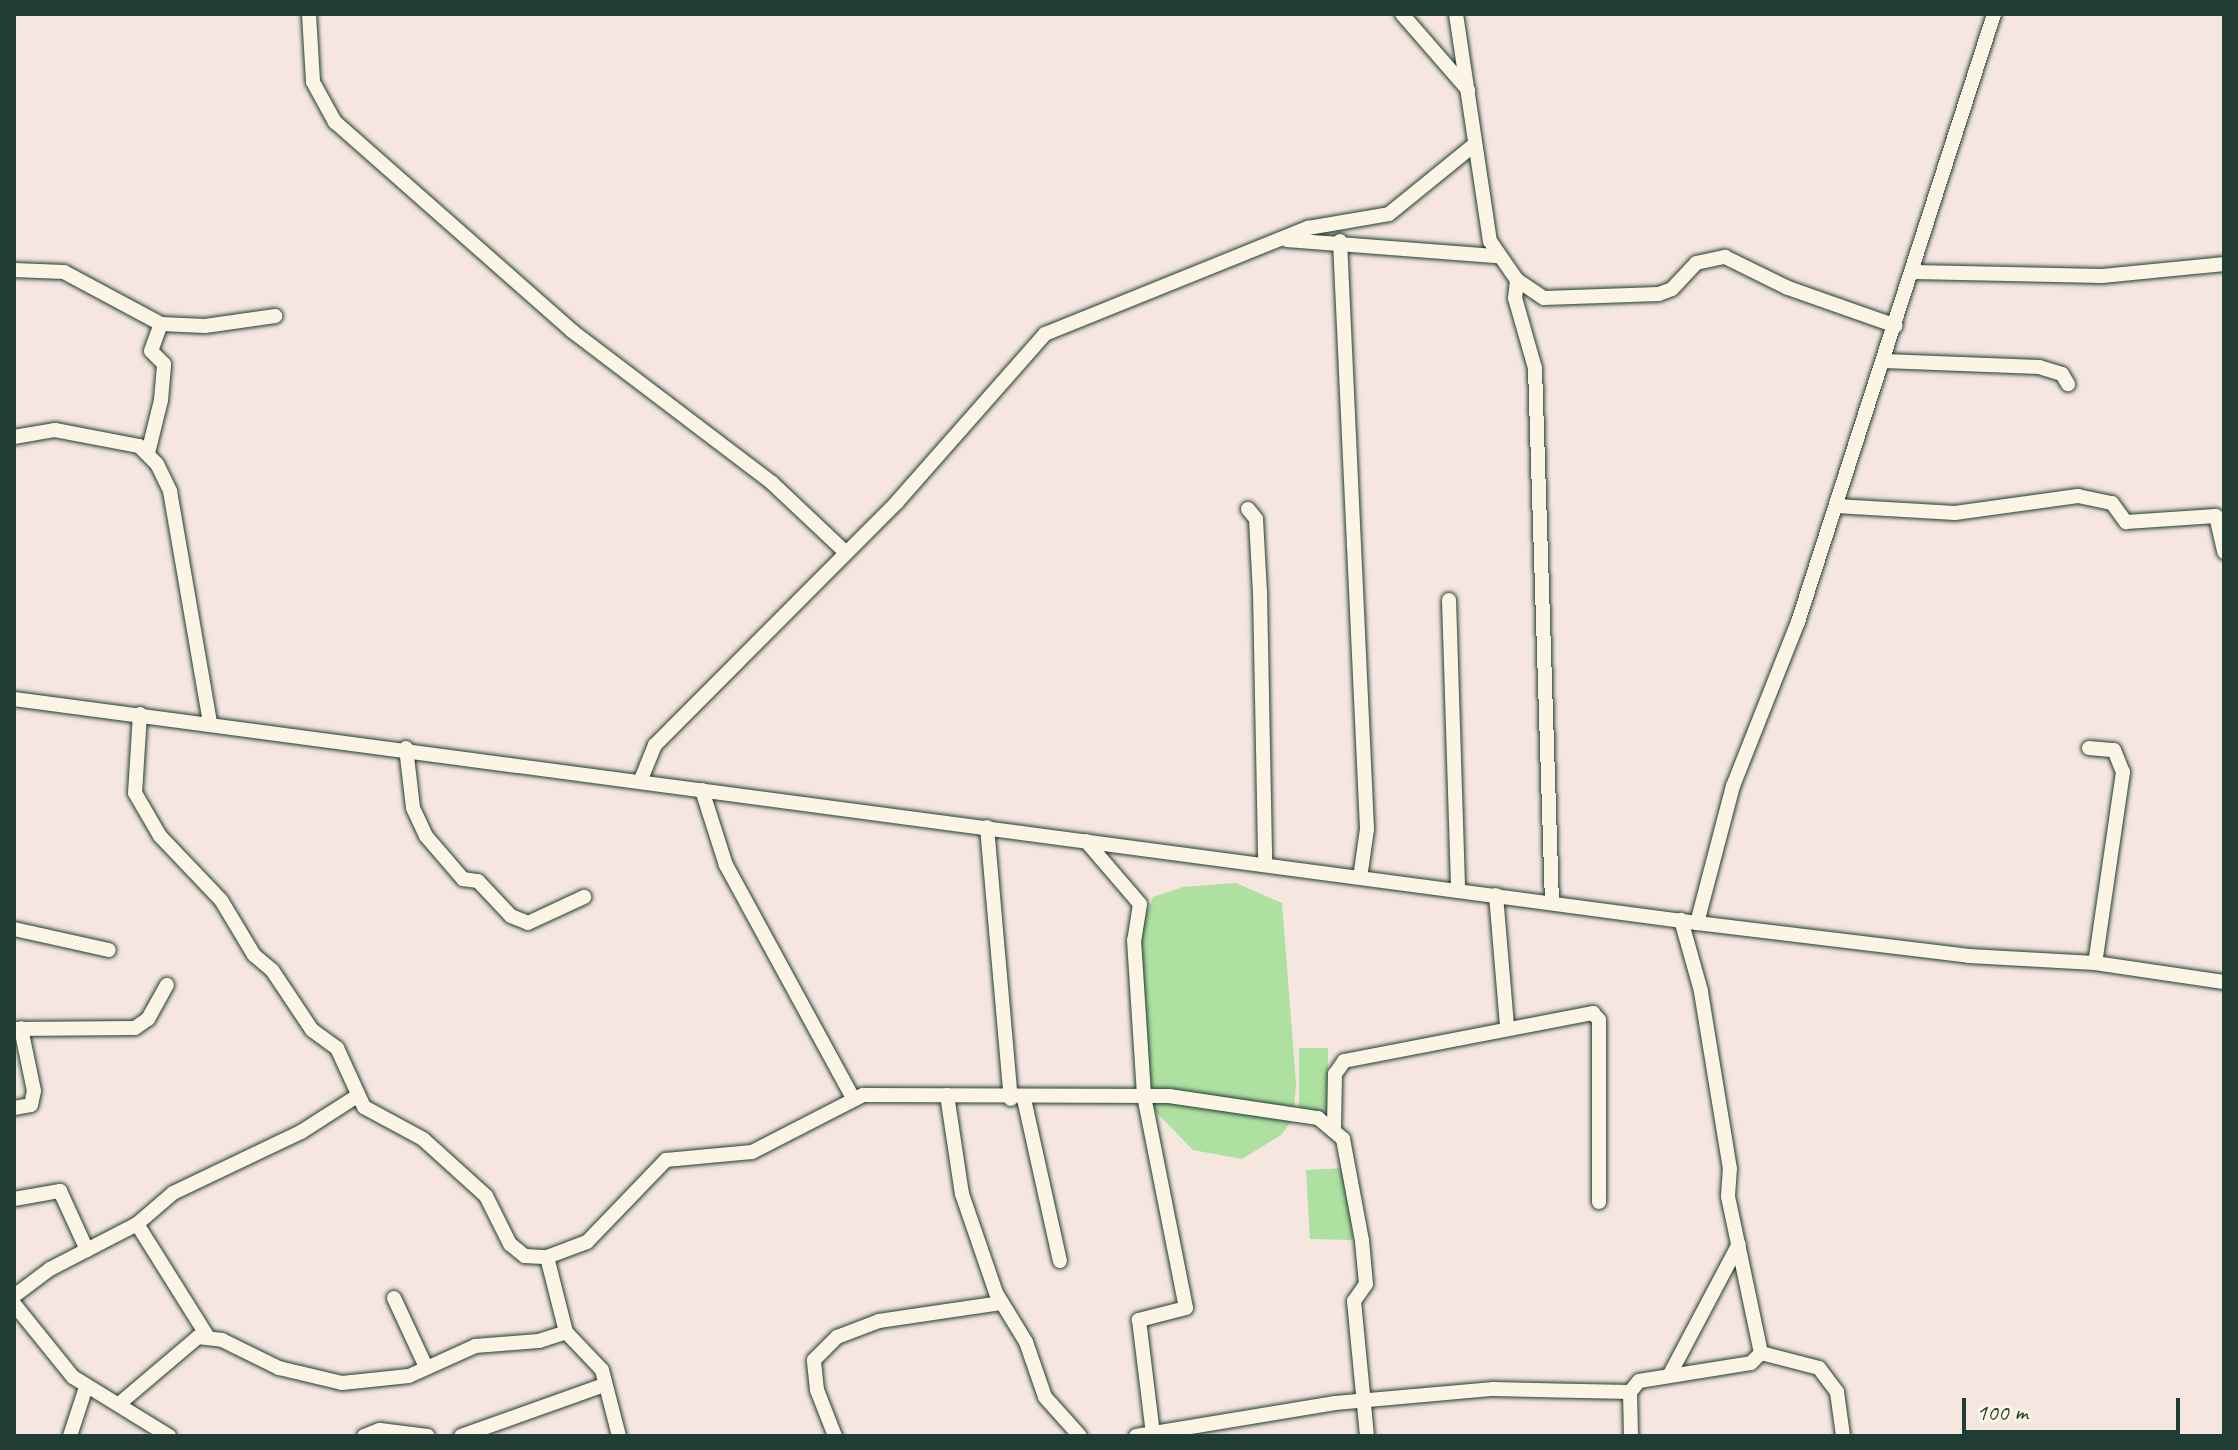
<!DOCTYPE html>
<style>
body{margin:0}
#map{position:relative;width:2238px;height:1450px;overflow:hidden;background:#f5e6df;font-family:Caveat,sans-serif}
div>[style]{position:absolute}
.green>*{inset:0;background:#aee0a1;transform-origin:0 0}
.roads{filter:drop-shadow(0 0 2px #1f3d34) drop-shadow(0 0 2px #1f3d34)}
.minor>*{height:14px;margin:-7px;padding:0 7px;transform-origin:7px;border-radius:7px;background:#fcf5e5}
span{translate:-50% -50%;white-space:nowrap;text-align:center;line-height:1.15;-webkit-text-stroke:6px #fcf5e5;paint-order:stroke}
.frame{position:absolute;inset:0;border:16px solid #1f3d34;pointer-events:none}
.scale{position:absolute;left:1962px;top:1398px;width:218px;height:36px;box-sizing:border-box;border:4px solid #1f3d34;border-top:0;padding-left:10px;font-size:24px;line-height:28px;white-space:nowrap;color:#1f3d34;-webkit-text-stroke:6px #fcf5e5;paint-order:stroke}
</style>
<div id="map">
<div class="green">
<i style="clip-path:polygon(1236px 883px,1282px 903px,1296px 1084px,1293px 1119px,1281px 1135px,1242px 1159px,1193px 1150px,1151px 1107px,1141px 931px,1153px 897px,1183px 887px)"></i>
<i style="left:1299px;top:1048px;width:29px;height:63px"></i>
<i style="clip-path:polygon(1345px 1168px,1353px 1240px,1310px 1239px,1306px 1170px)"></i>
</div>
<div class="roads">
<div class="minor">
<i style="left:309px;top:14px;width:68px;rotate:86.6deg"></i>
<i style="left:313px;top:82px;width:46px;rotate:61.2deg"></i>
<i style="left:335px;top:122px;width:316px;rotate:41.4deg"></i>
<i style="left:572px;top:331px;width:251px;rotate:37.2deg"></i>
<i style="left:772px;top:483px;width:98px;rotate:43.3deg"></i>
<i style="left:1402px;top:14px;width:101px;rotate:49deg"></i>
<i style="left:1456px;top:14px;width:230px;rotate:81.5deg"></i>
<i style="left:1490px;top:241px;width:47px;rotate:55.3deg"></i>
<i style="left:1517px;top:280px;width:18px;rotate:96deg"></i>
<i style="left:1515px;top:298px;width:73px;rotate:74.1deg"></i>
<i style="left:1535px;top:368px;width:534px;rotate:88.18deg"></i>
<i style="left:1287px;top:240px;width:211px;rotate:4.4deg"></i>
<i style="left:1340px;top:241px;width:589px;rotate:87.37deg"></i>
<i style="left:1367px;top:829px;width:49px;rotate:98.1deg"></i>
<i style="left:14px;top:270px;width:50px;rotate:2.3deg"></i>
<i style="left:64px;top:272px;width:110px;rotate:28.2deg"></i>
<i style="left:161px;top:324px;width:44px;rotate:2.6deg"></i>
<i style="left:205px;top:326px;width:71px;rotate:-8.1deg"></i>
<i style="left:1914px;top:272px;width:188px;rotate:1.2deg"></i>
<i style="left:2102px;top:276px;width:123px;rotate:-5.6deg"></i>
<i style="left:1517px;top:280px;width:32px;rotate:34deg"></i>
<i style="left:1544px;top:298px;width:115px;rotate:-2deg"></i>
<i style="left:1659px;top:294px;width:14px;rotate:-21deg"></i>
<i style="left:1672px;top:289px;width:35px;rotate:-47deg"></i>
<i style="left:1696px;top:263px;width:30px;rotate:-12deg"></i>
<i style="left:1725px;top:257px;width:70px;rotate:26.2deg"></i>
<i style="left:1788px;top:288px;width:114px;rotate:19.4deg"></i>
<i style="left:1884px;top:361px;width:155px;rotate:2.2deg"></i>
<i style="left:2039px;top:367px;width:24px;rotate:17deg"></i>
<i style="left:2062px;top:374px;width:12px;rotate:59deg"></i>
<i style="left:14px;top:437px;width:42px;rotate:-9.7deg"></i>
<i style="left:55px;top:430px;width:86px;rotate:10.8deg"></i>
<i style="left:139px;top:446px;width:25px;rotate:45deg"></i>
<i style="left:157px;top:464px;width:30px;rotate:64deg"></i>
<i style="left:170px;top:491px;width:235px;rotate:80.2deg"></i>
<i style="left:148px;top:453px;width:55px;rotate:-76.2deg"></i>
<i style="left:161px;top:400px;width:36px;rotate:-85deg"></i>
<i style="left:164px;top:364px;width:18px;rotate:-135deg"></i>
<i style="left:151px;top:351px;width:29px;rotate:-70deg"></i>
<i style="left:1836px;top:506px;width:119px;rotate:3.4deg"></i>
<i style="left:1955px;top:513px;width:124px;rotate:-7.9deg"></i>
<i style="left:2078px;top:496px;width:35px;rotate:12deg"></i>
<i style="left:2112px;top:503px;width:24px;rotate:54deg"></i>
<i style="left:2126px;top:522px;width:90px;rotate:-3.8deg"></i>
<i style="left:2216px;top:516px;width:37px;rotate:77deg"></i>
<i style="left:1248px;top:509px;width:13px;rotate:51deg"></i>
<i style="left:1256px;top:519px;width:73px;rotate:86.9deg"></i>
<i style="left:1260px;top:592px;width:271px;rotate:88.9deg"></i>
<i style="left:1449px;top:600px;width:291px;rotate:88.2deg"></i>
<i style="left:14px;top:699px;width:1698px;rotate:7.58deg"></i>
<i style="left:1697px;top:923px;width:274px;rotate:6.9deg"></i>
<i style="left:1969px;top:956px;width:126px;rotate:3.2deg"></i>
<i style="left:2095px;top:963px;width:130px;rotate:8.4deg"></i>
<i style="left:140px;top:714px;width:79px;rotate:93.6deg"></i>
<i style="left:135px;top:793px;width:50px;rotate:59.8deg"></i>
<i style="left:160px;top:836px;width:88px;rotate:46.4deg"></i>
<i style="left:221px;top:900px;width:64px;rotate:59deg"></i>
<i style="left:254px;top:955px;width:23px;rotate:40deg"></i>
<i style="left:272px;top:970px;width:72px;rotate:56.3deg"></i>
<i style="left:312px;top:1030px;width:31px;rotate:36deg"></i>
<i style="left:337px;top:1048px;width:65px;rotate:65.4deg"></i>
<i style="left:364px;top:1107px;width:67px;rotate:28.5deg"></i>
<i style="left:423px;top:1139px;width:85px;rotate:42.1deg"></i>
<i style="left:486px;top:1196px;width:54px;rotate:63.4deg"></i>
<i style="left:510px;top:1244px;width:19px;rotate:39deg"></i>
<i style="left:525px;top:1256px;width:22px;rotate:3deg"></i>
<i style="left:547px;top:1257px;width:43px;rotate:-20.6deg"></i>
<i style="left:587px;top:1242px;width:114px;rotate:-46.1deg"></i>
<i style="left:666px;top:1160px;width:86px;rotate:-5.3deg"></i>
<i style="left:752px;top:1152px;width:125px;rotate:-27.2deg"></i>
<i style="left:863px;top:1095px;width:306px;rotate:0.2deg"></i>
<i style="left:1169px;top:1096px;width:151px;rotate:8.4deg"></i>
<i style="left:1318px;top:1118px;width:33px;rotate:40deg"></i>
<i style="left:1343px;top:1139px;width:104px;rotate:79.4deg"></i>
<i style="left:1362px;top:1241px;width:43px;rotate:84.7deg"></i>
<i style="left:1366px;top:1284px;width:21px;rotate:125deg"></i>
<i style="left:1354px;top:1301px;width:136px;rotate:84.5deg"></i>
<i style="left:406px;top:748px;width:60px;rotate:83.3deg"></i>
<i style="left:413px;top:808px;width:31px;rotate:65deg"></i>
<i style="left:426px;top:836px;width:57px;rotate:49.3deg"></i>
<i style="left:463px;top:879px;width:15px;rotate:8deg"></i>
<i style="left:478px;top:881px;width:48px;rotate:46.7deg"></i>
<i style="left:511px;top:916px;width:18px;rotate:22deg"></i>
<i style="left:528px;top:923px;width:62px;rotate:-24.9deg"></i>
<i style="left:2089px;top:748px;width:25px;rotate:5deg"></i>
<i style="left:2114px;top:750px;width:24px;rotate:68deg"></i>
<i style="left:2123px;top:772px;width:193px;rotate:98.3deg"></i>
<i style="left:640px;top:782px;width:40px;rotate:-68deg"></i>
<i style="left:655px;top:745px;width:343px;rotate:-45.1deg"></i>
<i style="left:897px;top:502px;width:224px;rotate:-48.6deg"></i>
<i style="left:1045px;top:334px;width:284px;rotate:-22deg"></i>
<i style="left:1308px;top:228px;width:82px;rotate:-9.8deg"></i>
<i style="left:1389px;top:214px;width:111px;rotate:-39.1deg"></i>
<i style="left:702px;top:790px;width:79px;rotate:72.3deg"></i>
<i style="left:726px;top:865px;width:265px;rotate:61.4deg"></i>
<i style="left:987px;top:827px;width:273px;rotate:85deg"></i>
<i style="left:1086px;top:841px;width:83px;rotate:49.4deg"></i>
<i style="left:1140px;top:904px;width:36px;rotate:99deg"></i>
<i style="left:1134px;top:940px;width:156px;rotate:86.3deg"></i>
<i style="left:1144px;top:1096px;width:216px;rotate:78.8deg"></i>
<i style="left:1186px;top:1308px;width:49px;rotate:165.7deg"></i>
<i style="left:1139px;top:1320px;width:115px;rotate:83deg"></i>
<i style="left:1496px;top:895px;width:132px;rotate:85.2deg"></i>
<i style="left:1697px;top:923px;width:142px;rotate:-75.3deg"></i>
<i style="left:1733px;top:786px;width:176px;rotate:-68.4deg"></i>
<i style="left:1798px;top:622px;width:639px;rotate:-72.13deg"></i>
<i style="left:14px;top:929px;width:97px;rotate:12.5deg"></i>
<i style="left:14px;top:1029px;width:121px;rotate:-0.5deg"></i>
<i style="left:135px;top:1028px;width:16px;rotate:-35deg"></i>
<i style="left:148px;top:1019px;width:39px;rotate:-61deg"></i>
<i style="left:947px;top:1095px;width:100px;rotate:81.4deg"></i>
<i style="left:962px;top:1194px;width:105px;rotate:71deg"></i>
<i style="left:996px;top:1293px;width:57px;rotate:58.5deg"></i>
<i style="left:1026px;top:1342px;width:58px;rotate:70.9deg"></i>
<i style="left:1045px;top:1397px;width:52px;rotate:48.1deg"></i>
<i style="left:1024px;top:1099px;width:166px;rotate:77.5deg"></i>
<i style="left:14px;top:1108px;width:17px;rotate:-10deg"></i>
<i style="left:31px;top:1105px;width:14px;rotate:-78deg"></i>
<i style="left:34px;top:1091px;width:64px;rotate:-101.7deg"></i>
<i style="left:1334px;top:1129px;width:55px;rotate:-89deg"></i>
<i style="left:1335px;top:1074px;width:16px;rotate:-55deg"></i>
<i style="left:1344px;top:1061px;width:254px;rotate:-10.9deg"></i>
<i style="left:1593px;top:1013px;width:9px;rotate:49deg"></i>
<i style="left:1599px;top:1020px;width:182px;rotate:90deg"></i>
<i style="left:14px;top:1199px;width:47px;rotate:-9.9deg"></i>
<i style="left:60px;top:1191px;width:65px;rotate:65.4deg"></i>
<i style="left:137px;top:1224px;width:133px;rotate:57.9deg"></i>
<i style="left:547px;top:1257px;width:77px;rotate:75.8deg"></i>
<i style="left:566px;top:1332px;width:52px;rotate:46.5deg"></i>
<i style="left:602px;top:1370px;width:68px;rotate:75.6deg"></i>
<i style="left:14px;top:1296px;width:45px;rotate:-36.9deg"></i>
<i style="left:50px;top:1269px;width:98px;rotate:-27.3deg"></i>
<i style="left:137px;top:1224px;width:48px;rotate:-40.7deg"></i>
<i style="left:173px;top:1193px;width:142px;rotate:-25.5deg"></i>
<i style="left:301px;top:1132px;width:67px;rotate:-32.7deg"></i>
<i style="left:394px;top:1298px;width:76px;rotate:65.1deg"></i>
<i style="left:14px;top:1304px;width:94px;rotate:51.1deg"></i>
<i style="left:73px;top:1377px;width:113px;rotate:31.6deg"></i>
<i style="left:1761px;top:1353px;width:60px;rotate:14.5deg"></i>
<i style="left:1819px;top:1368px;width:30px;rotate:53deg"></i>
<i style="left:1837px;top:1392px;width:44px;rotate:82.2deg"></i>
<i style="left:1669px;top:1376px;width:149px;rotate:-62.1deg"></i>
<i style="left:119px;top:1404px;width:104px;rotate:-40.3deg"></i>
<i style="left:198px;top:1337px;width:24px;rotate:7deg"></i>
<i style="left:222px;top:1340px;width:64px;rotate:26.2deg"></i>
<i style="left:279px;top:1368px;width:65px;rotate:13.4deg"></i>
<i style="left:342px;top:1383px;width:67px;rotate:-6deg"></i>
<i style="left:409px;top:1376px;width:72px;rotate:-24.4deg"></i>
<i style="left:475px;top:1346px;width:64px;rotate:-4.5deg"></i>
<i style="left:539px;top:1341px;width:28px;rotate:-18deg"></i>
<i style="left:70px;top:1436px;width:52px;rotate:-71.9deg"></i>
<i style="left:364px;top:1436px;width:17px;rotate:-21deg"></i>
<i style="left:380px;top:1430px;width:48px;rotate:7.1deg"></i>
<i style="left:461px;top:1436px;width:152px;rotate:-19.6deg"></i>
<i style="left:835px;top:1436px;width:49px;rotate:-111.4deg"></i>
<i style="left:817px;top:1390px;width:30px;rotate:-96deg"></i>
<i style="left:814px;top:1360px;width:33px;rotate:-45deg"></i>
<i style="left:837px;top:1337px;width:45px;rotate:-20.9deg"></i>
<i style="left:879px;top:1321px;width:123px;rotate:-8.4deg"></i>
<i style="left:1136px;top:1436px;width:202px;rotate:-9.4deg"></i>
<i style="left:1335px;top:1403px;width:159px;rotate:-5.1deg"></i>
<i style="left:1493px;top:1389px;width:137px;rotate:1.3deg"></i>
<i style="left:1631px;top:1436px;width:44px;rotate:-91.3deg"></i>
<i style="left:1630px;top:1392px;width:14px;rotate:-51deg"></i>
<i style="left:1639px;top:1381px;width:113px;rotate:-9.1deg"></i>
<i style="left:1751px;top:1363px;width:14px;rotate:-45deg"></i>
<i style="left:1761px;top:1353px;width:160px;rotate:-101.9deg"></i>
<i style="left:1728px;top:1196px;width:27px;rotate:-86deg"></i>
<i style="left:1730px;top:1169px;width:180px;rotate:-99.3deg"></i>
<i style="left:1701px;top:991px;width:74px;rotate:-105.7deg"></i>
</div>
</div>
<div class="frame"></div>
<div class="scale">100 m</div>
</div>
